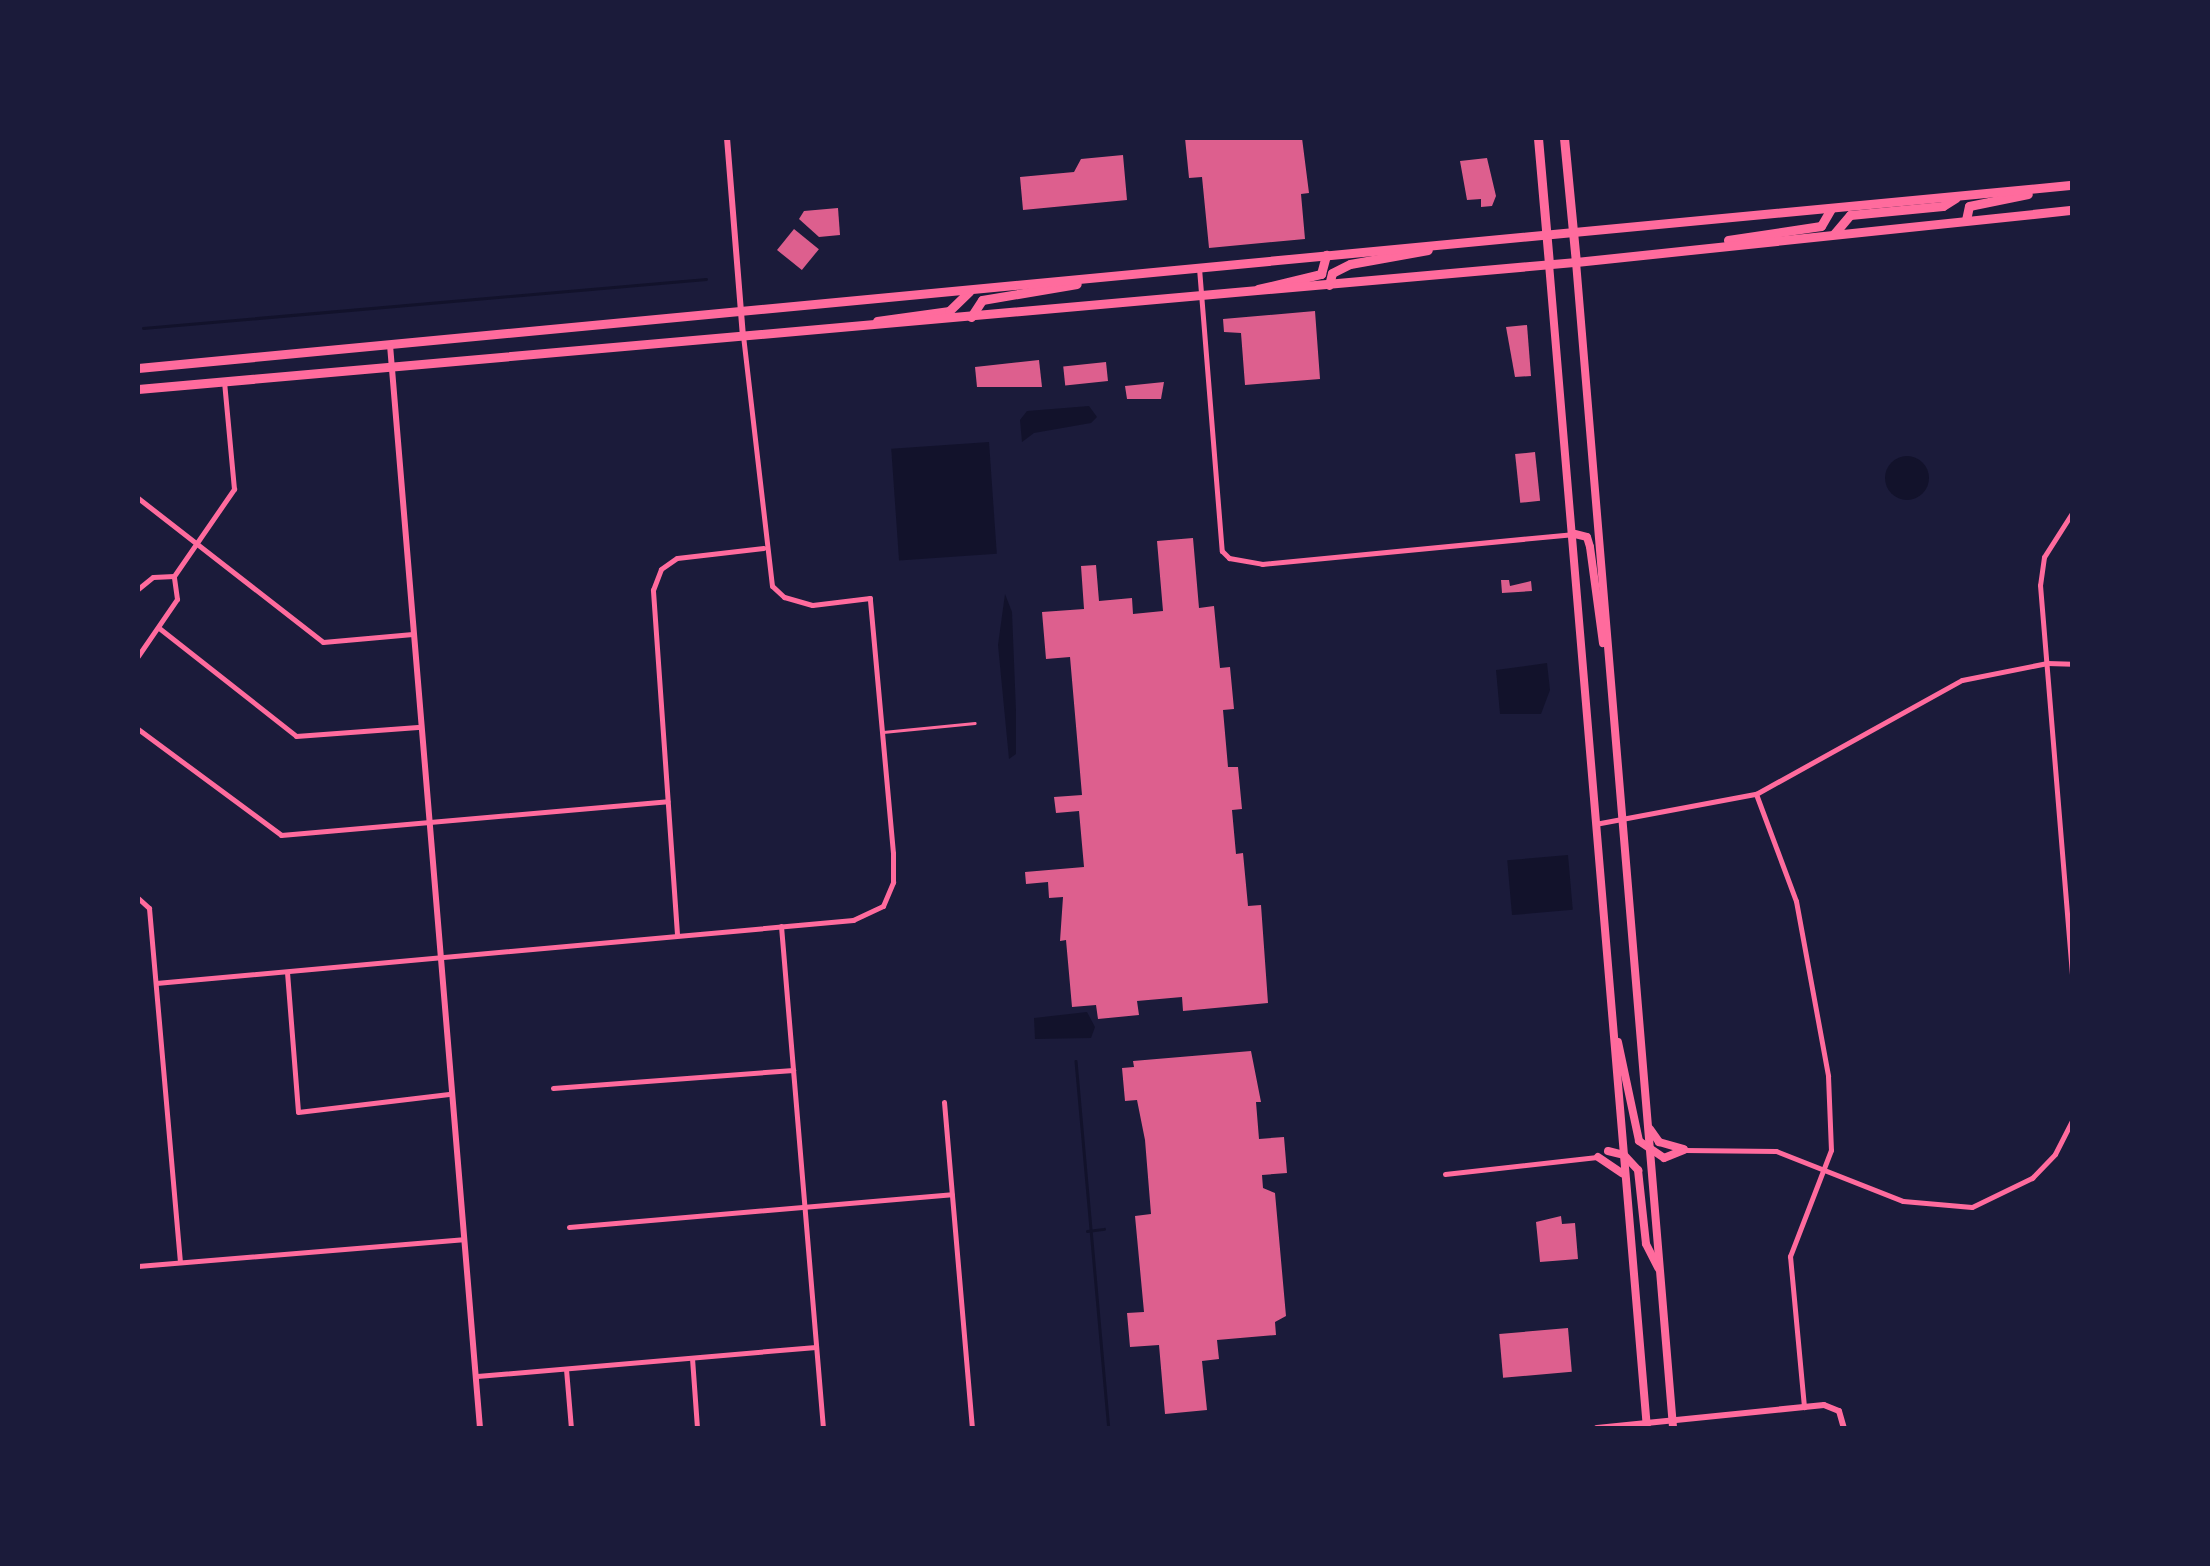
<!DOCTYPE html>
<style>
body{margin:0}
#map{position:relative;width:2210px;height:1566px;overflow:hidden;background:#1b1b3a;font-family:"Golos Text",sans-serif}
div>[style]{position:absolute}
.water>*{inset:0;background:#12122b;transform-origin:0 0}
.round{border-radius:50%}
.stream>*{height:2.5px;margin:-1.25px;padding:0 1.25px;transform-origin:1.25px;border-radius:1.25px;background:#12122b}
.building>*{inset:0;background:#dd5f8e;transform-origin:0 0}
.service>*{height:2.5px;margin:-1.25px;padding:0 1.25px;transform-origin:1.25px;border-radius:1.25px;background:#ff6b9d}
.minor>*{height:5px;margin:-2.5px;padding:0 2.5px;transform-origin:2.5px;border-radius:2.5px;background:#ff6b9d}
.tertiary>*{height:6px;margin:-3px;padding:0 3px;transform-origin:3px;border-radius:3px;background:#ff6b9d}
.secondary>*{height:8px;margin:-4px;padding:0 4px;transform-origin:4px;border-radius:4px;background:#ff6b9d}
.primary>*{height:9px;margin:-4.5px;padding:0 4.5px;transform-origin:4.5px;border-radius:4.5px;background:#ff6b9d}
span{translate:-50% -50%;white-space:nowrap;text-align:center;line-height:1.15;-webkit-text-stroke:9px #1b1b3a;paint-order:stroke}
.frame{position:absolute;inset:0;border:140px solid #1b1b3a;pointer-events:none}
</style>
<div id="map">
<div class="water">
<i style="clip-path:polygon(1089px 406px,1097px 417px,1091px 423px,1034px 433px,1022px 442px,1020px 420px,1027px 411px)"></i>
<i style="left:989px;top:442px;width:112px;height:98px;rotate:86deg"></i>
<i class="round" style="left:1885px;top:456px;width:44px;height:44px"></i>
<i style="clip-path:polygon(1005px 594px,1012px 612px,1016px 711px,1016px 754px,1009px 759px,998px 645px)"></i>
<i style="clip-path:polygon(1547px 663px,1550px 690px,1541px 714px,1500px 714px,1496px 670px)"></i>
<i style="left:1568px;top:855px;width:55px;height:61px;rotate:85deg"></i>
<i style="clip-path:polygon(1087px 1012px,1095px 1027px,1091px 1038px,1035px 1039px,1034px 1018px)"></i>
</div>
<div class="stream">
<i style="left:143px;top:328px;width:565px;rotate:-4.97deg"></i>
<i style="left:1076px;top:1061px;width:368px;rotate:84.9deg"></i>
<i style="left:1087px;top:1231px;width:17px;rotate:-7deg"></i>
</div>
<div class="building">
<i style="clip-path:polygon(1185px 138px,1302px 138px,1309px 193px,1301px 194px,1305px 239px,1209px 248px,1202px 177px,1189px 178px)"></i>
<i style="clip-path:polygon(1123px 155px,1127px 200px,1023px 210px,1020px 177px,1074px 172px,1081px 159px)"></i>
<i style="clip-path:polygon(1487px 158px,1496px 196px,1492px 206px,1481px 207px,1481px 199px,1467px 200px,1460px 161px)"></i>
<i style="clip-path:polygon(838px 208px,840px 235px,819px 237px,799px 219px,804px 211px)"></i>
<i style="left:794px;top:229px;width:32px;height:27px;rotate:39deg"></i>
<i style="clip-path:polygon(1315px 311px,1320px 379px,1245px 385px,1241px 333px,1224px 332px,1223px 319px)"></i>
<i style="clip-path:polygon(1527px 325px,1531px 376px,1515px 377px,1506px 327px)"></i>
<i style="clip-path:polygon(1039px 360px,1042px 387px,977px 387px,975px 367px)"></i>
<i style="left:1106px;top:362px;width:19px;height:43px;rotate:84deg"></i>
<i style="clip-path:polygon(1164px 382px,1161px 399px,1127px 399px,1125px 386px)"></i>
<i style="left:1535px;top:452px;width:49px;height:20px;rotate:84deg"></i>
<i style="clip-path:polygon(1193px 538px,1199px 608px,1214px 606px,1220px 668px,1230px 667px,1234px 709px,1223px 710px,1228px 767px,1238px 767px,1242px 809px,1232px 810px,1236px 854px,1243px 853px,1248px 906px,1261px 905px,1268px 1003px,1183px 1011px,1182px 997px,1137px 1001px,1139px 1015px,1098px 1019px,1096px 1005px,1072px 1007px,1066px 940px,1060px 941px,1063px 897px,1049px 898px,1048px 882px,1026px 884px,1025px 872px,1084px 867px,1079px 811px,1056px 813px,1054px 797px,1082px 795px,1070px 657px,1046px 659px,1042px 612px,1084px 609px,1081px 566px,1096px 565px,1099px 601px,1132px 598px,1133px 614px,1163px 611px,1157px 541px)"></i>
<i style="clip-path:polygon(1501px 580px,1509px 580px,1510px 586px,1531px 581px,1532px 591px,1502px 593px)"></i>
<i style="clip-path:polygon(1251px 1051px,1261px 1102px,1256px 1102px,1259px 1139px,1284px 1137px,1287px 1173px,1262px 1175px,1263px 1188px,1275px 1193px,1286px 1316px,1275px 1322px,1276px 1335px,1217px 1340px,1219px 1359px,1202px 1361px,1207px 1410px,1165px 1414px,1159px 1345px,1130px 1347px,1127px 1313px,1144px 1312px,1135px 1216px,1151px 1214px,1145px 1140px,1137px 1100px,1125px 1101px,1122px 1068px,1134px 1067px,1133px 1061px)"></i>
<i style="clip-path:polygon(1561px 1216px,1562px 1224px,1575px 1223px,1578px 1259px,1540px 1262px,1536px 1222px)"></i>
<i style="left:1568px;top:1328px;width:44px;height:69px;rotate:85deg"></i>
</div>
<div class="service">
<i style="left:883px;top:732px;width:92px;rotate:-5.6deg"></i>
</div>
<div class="minor">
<i style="left:1199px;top:268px;width:284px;rotate:85.4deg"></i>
<i style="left:1222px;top:551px;width:10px;rotate:45deg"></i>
<i style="left:1229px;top:558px;width:34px;rotate:10deg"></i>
<i style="left:1262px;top:564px;width:314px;rotate:-5.5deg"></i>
<i style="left:138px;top:498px;width:234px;rotate:37.9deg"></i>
<i style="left:323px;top:642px;width:90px;rotate:-5.1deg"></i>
<i style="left:2072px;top:513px;width:52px;rotate:122.5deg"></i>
<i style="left:2044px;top:557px;width:28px;rotate:98deg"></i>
<i style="left:2040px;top:585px;width:393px;rotate:85.3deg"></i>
<i style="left:174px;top:576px;width:106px;rotate:-55.4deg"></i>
<i style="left:234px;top:489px;width:108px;rotate:-95.3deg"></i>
<i style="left:138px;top:589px;width:19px;rotate:-39deg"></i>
<i style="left:153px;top:577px;width:21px;rotate:-3deg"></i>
<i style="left:159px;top:628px;width:174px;rotate:38.2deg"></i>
<i style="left:296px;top:736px;width:122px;rotate:-4.2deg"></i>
<i style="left:138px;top:656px;width:69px;rotate:-55.6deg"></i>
<i style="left:177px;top:599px;width:22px;rotate:-98deg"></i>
<i style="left:138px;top:729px;width:178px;rotate:36.5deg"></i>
<i style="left:281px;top:835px;width:388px;rotate:-5deg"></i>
<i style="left:1756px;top:794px;width:114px;rotate:69.5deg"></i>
<i style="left:1796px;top:901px;width:178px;rotate:79.6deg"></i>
<i style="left:1828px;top:1076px;width:74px;rotate:87.7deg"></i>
<i style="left:1831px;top:1150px;width:114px;rotate:111.1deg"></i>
<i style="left:1790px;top:1256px;width:152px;rotate:84.7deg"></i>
<i style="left:1595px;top:824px;width:164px;rotate:-10.6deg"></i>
<i style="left:1756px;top:794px;width:235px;rotate:-29deg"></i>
<i style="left:1962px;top:680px;width:87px;rotate:-11.3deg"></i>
<i style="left:2047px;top:663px;width:25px;rotate:2deg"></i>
<i style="left:138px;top:898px;width:15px;rotate:42deg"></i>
<i style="left:149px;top:908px;width:355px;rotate:85deg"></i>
<i style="left:781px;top:926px;width:504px;rotate:85.22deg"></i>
<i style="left:677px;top:934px;width:345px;rotate:-94deg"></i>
<i style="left:653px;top:590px;width:22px;rotate:-69deg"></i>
<i style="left:661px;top:569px;width:19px;rotate:-35deg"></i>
<i style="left:677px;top:558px;width:87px;rotate:-6.6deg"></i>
<i style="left:287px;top:972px;width:140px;rotate:85.5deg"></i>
<i style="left:298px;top:1112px;width:152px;rotate:-6.8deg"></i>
<i style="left:156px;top:983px;width:700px;rotate:-5.16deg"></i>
<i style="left:853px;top:920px;width:33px;rotate:-25deg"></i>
<i style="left:883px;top:906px;width:26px;rotate:-67deg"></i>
<i style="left:893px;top:882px;width:29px;rotate:-90deg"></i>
<i style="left:893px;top:853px;width:256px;rotate:-95.2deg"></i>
<i style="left:870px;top:598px;width:58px;rotate:173.1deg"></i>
<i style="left:812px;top:605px;width:29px;rotate:-164deg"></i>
<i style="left:784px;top:597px;width:16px;rotate:-137deg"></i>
<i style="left:772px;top:586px;width:251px;rotate:-96.6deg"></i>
<i style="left:553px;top:1088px;width:241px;rotate:-4.3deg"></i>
<i style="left:944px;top:1102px;width:327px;rotate:85.1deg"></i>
<i style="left:1685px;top:1150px;width:91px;rotate:0.6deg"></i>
<i style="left:1776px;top:1151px;width:136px;rotate:21.5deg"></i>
<i style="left:1903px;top:1201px;width:69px;rotate:5deg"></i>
<i style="left:1972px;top:1207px;width:67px;rotate:-25.8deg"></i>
<i style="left:2032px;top:1178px;width:33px;rotate:-46deg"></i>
<i style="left:2055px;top:1154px;width:38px;rotate:-63deg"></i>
<i style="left:1445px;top:1174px;width:153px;rotate:-6.4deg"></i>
<i style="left:569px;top:1227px;width:384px;rotate:-4.9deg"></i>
<i style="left:138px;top:1266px;width:326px;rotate:-4.7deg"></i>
<i style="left:692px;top:1358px;width:70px;rotate:85.9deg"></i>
<i style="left:566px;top:1369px;width:59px;rotate:85.2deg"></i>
<i style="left:477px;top:1376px;width:340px;rotate:-4.9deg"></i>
</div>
<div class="tertiary">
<i style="left:727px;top:138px;width:199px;rotate:85.4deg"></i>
<i style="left:390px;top:345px;width:1087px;rotate:85.25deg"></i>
<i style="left:1597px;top:1428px;width:228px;rotate:-5.8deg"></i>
<i style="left:1824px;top:1405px;width:16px;rotate:22deg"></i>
<i style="left:1839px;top:1411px;width:18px;rotate:74deg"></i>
</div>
<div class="secondary">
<i style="left:1576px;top:262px;width:1170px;rotate:85.24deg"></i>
<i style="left:1549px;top:264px;width:1168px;rotate:85.19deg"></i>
<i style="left:1575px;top:534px;width:12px;rotate:14deg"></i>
<i style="left:1587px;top:537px;width:10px;rotate:73deg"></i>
<i style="left:1590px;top:547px;width:97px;rotate:82.3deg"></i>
<i style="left:1618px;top:1042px;width:101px;rotate:78deg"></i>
<i style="left:1639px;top:1141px;width:30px;rotate:34deg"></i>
<i style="left:1664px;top:1158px;width:22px;rotate:-22deg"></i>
<i style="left:1650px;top:1129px;width:16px;rotate:55deg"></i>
<i style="left:1659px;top:1142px;width:25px;rotate:16deg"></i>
<i style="left:1608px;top:1151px;width:16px;rotate:14deg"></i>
<i style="left:1624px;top:1155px;width:21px;rotate:47deg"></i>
<i style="left:1638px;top:1170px;width:74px;rotate:83.8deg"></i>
<i style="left:1646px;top:1244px;width:27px;rotate:63deg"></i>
<i style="left:1598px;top:1157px;width:29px;rotate:34deg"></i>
</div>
<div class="primary">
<i style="left:1538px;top:138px;width:126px;rotate:85deg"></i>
<i style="left:1564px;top:138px;width:125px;rotate:84.5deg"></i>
<i style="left:1966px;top:220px;width:14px;rotate:-78deg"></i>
<i style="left:1969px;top:206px;width:60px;rotate:-11.5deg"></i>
<i style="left:1834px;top:234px;width:25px;rotate:-50deg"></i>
<i style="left:1850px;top:215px;width:93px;rotate:-5.5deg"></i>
<i style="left:1943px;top:206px;width:15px;rotate:-32deg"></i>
<i style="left:1728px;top:240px;width:94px;rotate:-8.6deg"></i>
<i style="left:1821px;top:226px;width:20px;rotate:-60deg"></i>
<i style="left:1329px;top:285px;width:12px;rotate:-76deg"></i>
<i style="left:1332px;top:273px;width:20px;rotate:-27deg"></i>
<i style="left:1350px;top:264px;width:79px;rotate:-10.2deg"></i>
<i style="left:1258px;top:289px;width:65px;rotate:-13.4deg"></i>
<i style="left:1321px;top:274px;width:20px;rotate:-75deg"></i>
<i style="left:971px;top:317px;width:20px;rotate:-57deg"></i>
<i style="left:982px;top:300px;width:96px;rotate:-9.6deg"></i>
<i style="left:877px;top:321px;width:73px;rotate:-7.9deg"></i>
<i style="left:949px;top:311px;width:28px;rotate:-44deg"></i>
<i style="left:138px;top:368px;width:1943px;rotate:-5.41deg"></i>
<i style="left:138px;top:389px;width:1444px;rotate:-5.05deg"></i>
<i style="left:1576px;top:262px;width:499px;rotate:-6deg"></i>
</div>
<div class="frame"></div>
</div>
